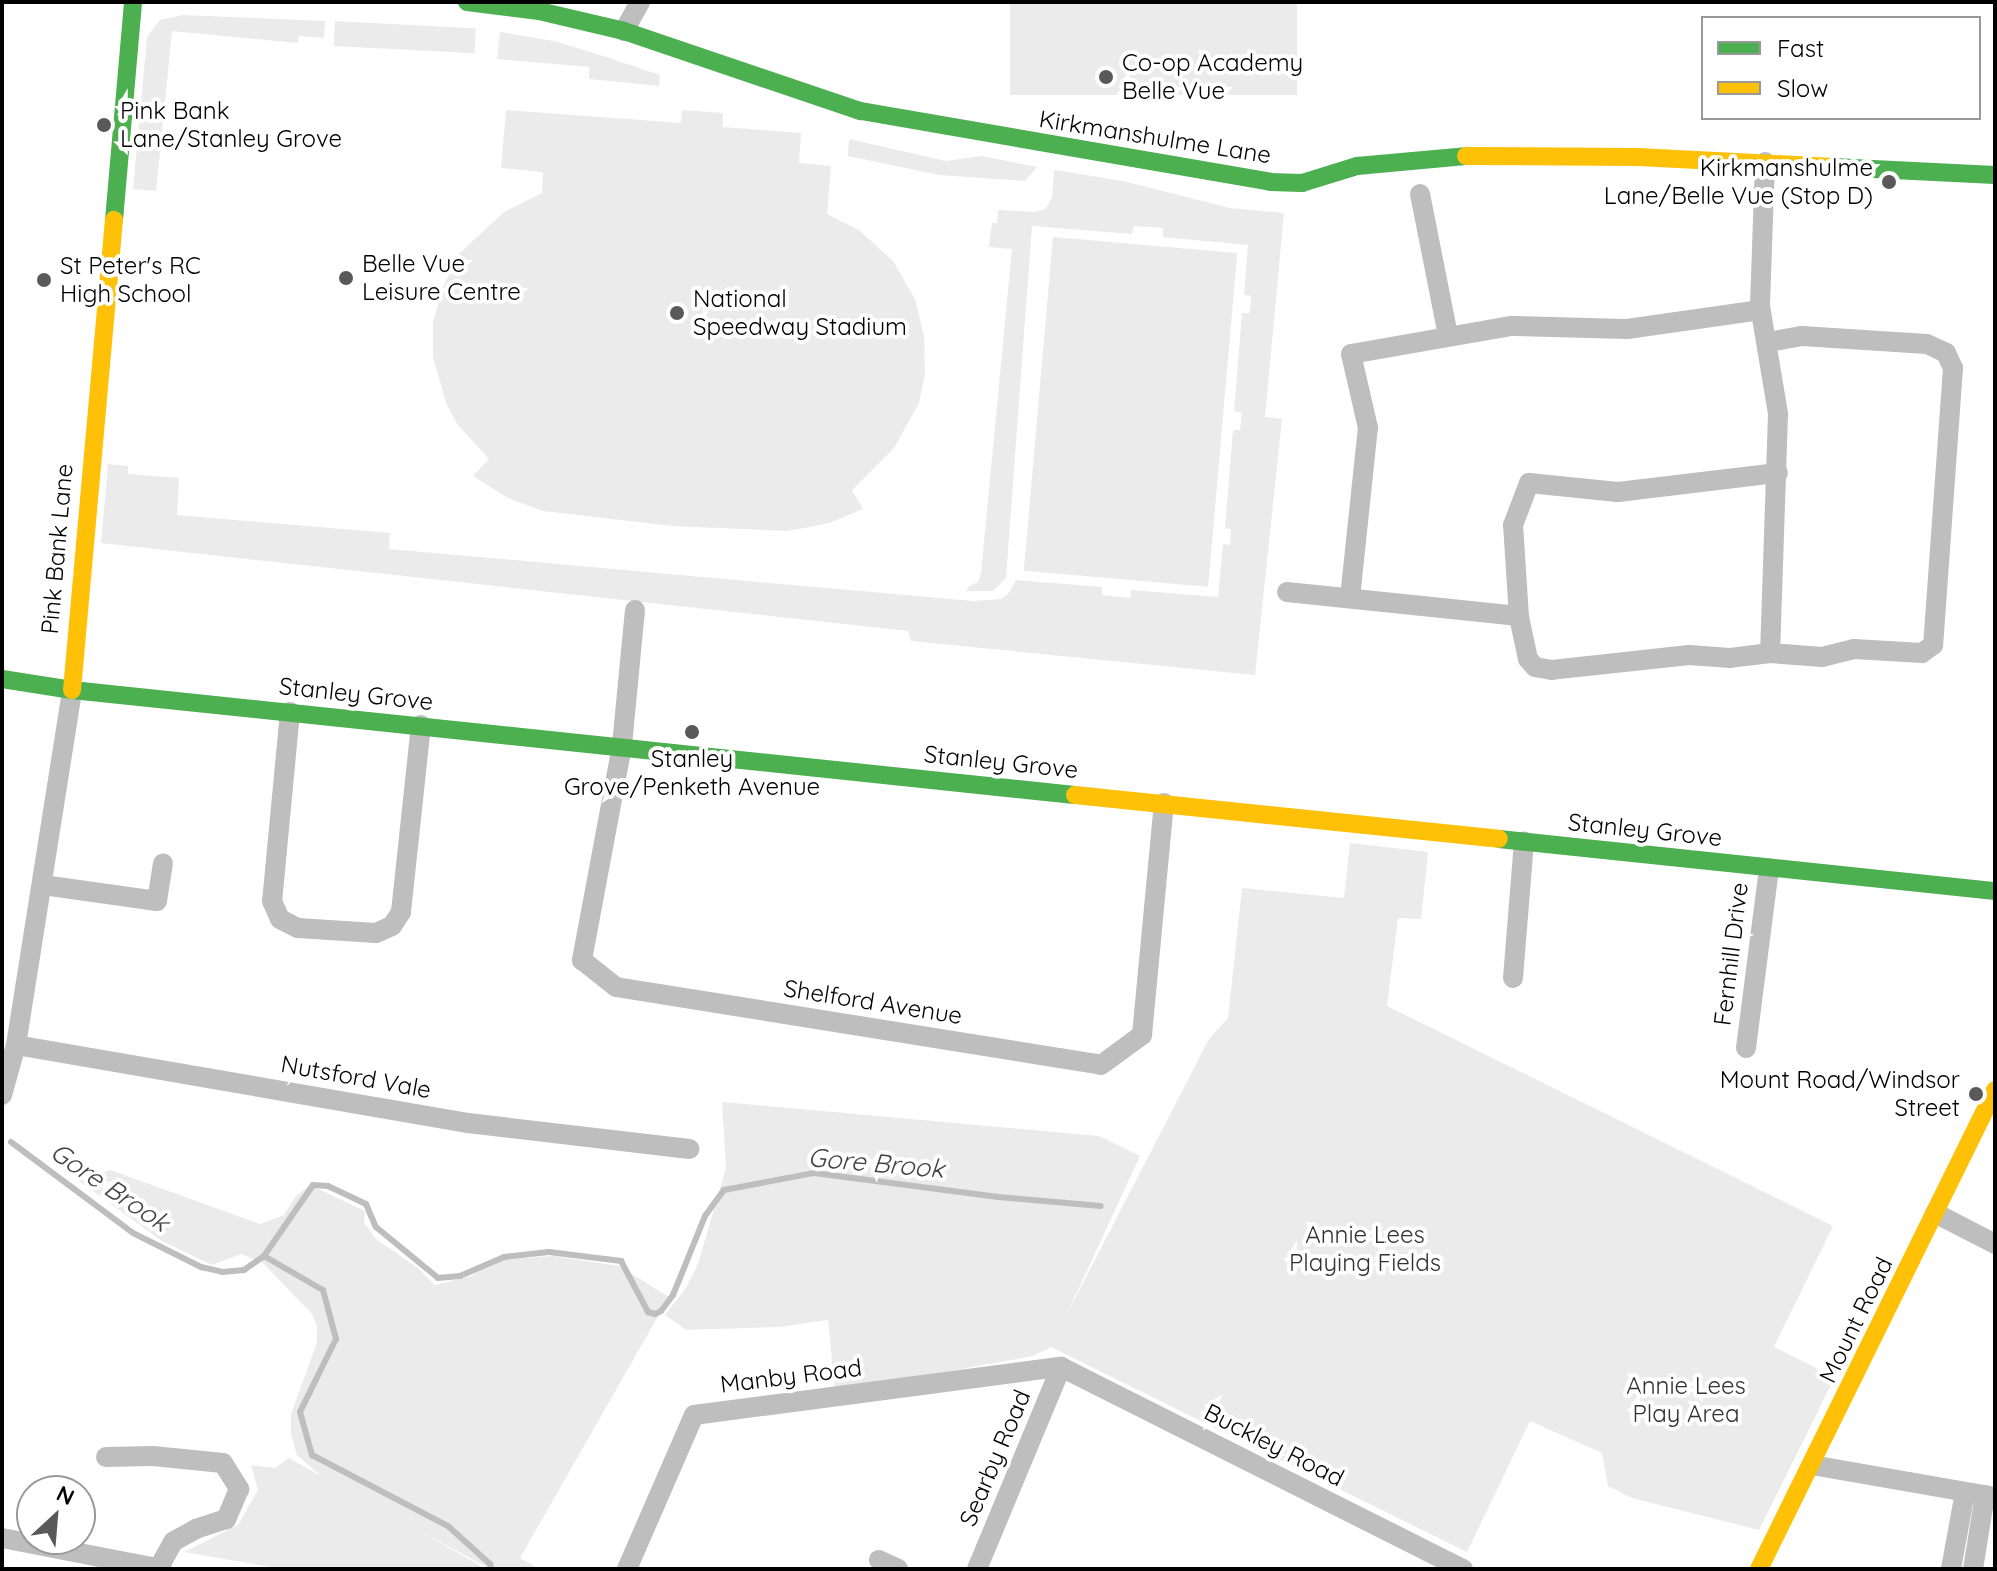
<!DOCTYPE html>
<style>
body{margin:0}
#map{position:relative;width:1997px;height:1571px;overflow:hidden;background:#fff;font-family:Quicksand,sans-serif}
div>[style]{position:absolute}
.green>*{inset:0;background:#ebebeb;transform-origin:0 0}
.stream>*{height:6px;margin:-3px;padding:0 3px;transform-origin:3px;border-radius:3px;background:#bebebe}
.street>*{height:20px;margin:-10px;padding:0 10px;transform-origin:10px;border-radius:10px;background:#bebebe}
.fast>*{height:18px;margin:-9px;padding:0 9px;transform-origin:9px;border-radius:9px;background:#4caf50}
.slow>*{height:18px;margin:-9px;padding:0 9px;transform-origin:9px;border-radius:9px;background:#ffc107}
.dots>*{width:22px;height:22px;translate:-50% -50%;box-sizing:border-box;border:4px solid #fff;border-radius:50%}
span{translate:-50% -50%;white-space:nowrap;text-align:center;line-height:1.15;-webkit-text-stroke:8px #fff;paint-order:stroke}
.poi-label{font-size:24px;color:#000}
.left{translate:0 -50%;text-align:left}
.right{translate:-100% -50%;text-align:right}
.street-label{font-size:24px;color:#000}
.park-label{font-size:24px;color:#323232}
.water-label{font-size:26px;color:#434343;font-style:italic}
.frame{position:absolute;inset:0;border:4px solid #000;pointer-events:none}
.legend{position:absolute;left:1701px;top:16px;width:280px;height:104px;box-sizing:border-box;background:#fff;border:2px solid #999;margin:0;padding:10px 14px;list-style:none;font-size:24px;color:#000}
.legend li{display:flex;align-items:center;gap:16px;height:40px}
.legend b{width:40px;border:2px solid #999}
.north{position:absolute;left:16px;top:1475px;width:80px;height:80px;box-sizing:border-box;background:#fff;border:2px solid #999;border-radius:50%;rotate:26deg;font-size:22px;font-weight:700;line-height:32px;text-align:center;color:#000}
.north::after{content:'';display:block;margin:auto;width:28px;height:36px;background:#595959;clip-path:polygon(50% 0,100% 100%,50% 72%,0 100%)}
</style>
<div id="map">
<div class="green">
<i style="left:1010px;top:2px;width:287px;height:93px"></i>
<i style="clip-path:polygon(182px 15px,325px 21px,324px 38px,299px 36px,298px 43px,172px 31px,156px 191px,133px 189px,147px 37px,160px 20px)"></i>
<i style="left:335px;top:21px;width:141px;height:25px;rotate:3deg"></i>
<i style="clip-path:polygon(500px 32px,554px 41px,603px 56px,660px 75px,659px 86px,589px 79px,589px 67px,497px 59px)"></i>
<i style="clip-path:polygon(506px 110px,681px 123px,682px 110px,723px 113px,723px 127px,801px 133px,799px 163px,831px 166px,827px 214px,859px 230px,893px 261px,915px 299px,924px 336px,925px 374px,919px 403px,894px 448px,852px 490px,863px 509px,829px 523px,788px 531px,672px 526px,543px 511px,508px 498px,473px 476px,489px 459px,457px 424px,446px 403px,433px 357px,433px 322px,443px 287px,460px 253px,504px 212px,542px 193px,543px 172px,501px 168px)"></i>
<i style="clip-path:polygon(849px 139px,946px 161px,982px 156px,1037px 167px,1025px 181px,939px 175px,848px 156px)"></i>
<i style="clip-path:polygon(1054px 170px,1123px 181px,1230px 208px,1284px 213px,1265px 417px,1282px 419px,1255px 675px,911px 641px,908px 631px,101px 543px,108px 464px,128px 466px,128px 474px,179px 478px,177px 515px,390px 533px,389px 549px,973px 601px,1001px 599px,1009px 593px,1016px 580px,1102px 587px,1102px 595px,1130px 598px,1131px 590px,1218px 597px,1223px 544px,1230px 545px,1231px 529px,1225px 528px,1233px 430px,1240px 430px,1242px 413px,1234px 411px,1242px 313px,1250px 313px,1251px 296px,1244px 295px,1248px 245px,1163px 237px,1163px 228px,1134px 226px,1132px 234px,1032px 226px,1006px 578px,993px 591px,966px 591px,969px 586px,978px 582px,981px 573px,1012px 249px,989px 247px,992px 223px,997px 223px,998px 210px,1034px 212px,1046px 209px,1052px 197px)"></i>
<i style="left:1053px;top:237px;width:185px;height:335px;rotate:5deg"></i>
<i style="clip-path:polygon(1350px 843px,1428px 852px,1421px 919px,1398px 918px,1387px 1006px,1833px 1226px,1774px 1347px,1835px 1377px,1759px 1530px,1632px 1498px,1608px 1486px,1602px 1453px,1530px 1421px,1467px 1552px,1051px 1347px,1033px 1356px,835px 1392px,828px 1320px,779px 1327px,686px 1330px,665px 1315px,686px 1288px,698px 1264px,726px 1168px,722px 1102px,1099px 1136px,1140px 1156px,1066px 1316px,1209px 1039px,1228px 1018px,1242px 888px,1344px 898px)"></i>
<i style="clip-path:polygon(110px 1170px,260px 1224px,284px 1215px,296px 1196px,310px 1185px,365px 1211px,364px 1223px,376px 1239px,418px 1268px,435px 1285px,471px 1276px,497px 1260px,553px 1256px,619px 1266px,669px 1297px,520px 1558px,539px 1569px,490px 1569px,409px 1525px,486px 1569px,282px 1569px,184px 1552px,238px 1525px,258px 1490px,251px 1465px,275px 1468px,289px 1458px,321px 1476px,297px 1455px,291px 1435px,291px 1414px,317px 1343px,317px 1326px,312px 1314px,263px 1263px,241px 1254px,212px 1265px,162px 1241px,79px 1181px)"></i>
</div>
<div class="stream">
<i style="left:11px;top:1142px;width:152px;rotate:36.7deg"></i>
<i style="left:133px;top:1233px;width:76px;rotate:26.6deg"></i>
<i style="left:201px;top:1267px;width:22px;rotate:13deg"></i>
<i style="left:222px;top:1272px;width:22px;rotate:-5deg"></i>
<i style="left:244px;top:1270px;width:24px;rotate:-35deg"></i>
<i style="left:264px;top:1256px;width:86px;rotate:-55.4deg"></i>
<i style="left:313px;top:1185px;width:15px;rotate:4deg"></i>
<i style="left:328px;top:1186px;width:42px;rotate:25.3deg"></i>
<i style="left:366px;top:1204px;width:25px;rotate:67deg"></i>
<i style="left:376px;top:1227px;width:80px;rotate:39.4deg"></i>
<i style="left:438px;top:1278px;width:22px;rotate:-5deg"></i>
<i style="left:460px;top:1276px;width:48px;rotate:-23.4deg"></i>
<i style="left:504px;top:1257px;width:45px;rotate:-6.3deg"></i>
<i style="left:549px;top:1252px;width:73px;rotate:7.1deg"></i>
<i style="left:621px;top:1261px;width:58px;rotate:62.1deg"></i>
<i style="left:648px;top:1312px;width:7px;rotate:16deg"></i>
<i style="left:655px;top:1314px;width:7px;rotate:-27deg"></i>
<i style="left:661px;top:1311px;width:20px;rotate:-53deg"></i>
<i style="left:673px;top:1295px;width:85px;rotate:-67.9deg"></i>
<i style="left:705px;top:1216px;width:32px;rotate:-54deg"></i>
<i style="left:724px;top:1190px;width:92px;rotate:-10.7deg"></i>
<i style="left:814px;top:1173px;width:186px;rotate:7.4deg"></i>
<i style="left:998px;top:1197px;width:103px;rotate:5deg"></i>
<i style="left:264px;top:1256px;width:68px;rotate:30deg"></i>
<i style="left:323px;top:1290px;width:51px;rotate:75.1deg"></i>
<i style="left:336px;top:1339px;width:81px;rotate:116.3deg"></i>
<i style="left:300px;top:1412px;width:45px;rotate:74.4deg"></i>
<i style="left:312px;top:1455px;width:153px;rotate:27.6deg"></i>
<i style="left:448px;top:1526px;width:57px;rotate:42.1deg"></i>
<i style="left:490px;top:1564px;width:5px;rotate:79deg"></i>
</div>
<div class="street">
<i style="left:624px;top:31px;width:33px;rotate:-61deg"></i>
<i style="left:1765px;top:162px;width:144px;rotate:92deg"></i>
<i style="left:1760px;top:306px;width:109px;rotate:80.5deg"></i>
<i style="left:1778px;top:414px;width:239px;rotate:91.9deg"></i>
<i style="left:1420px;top:194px;width:144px;rotate:78.8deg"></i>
<i style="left:1768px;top:342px;width:35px;rotate:-10deg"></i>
<i style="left:1802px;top:336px;width:125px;rotate:3.7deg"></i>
<i style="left:1927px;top:344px;width:21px;rotate:25deg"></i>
<i style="left:1946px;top:353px;width:17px;rotate:65deg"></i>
<i style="left:1953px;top:368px;width:278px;rotate:94.1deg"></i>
<i style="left:1933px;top:645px;width:14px;rotate:144deg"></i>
<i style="left:1922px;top:653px;width:68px;rotate:-176.6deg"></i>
<i style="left:1854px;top:649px;width:33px;rotate:166deg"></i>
<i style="left:1822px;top:657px;width:52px;rotate:-175.6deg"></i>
<i style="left:1770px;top:653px;width:40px;rotate:172.9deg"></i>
<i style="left:1730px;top:658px;width:41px;rotate:-175.8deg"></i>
<i style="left:1689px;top:655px;width:138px;rotate:173.8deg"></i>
<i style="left:1552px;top:670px;width:17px;rotate:-170deg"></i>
<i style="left:1535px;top:667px;width:11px;rotate:-131deg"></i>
<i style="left:1528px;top:659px;width:43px;rotate:-102.1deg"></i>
<i style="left:1519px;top:617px;width:92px;rotate:-93.7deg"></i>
<i style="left:1513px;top:525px;width:45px;rotate:-69.1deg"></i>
<i style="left:1529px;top:483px;width:89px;rotate:5.8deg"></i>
<i style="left:1618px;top:492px;width:161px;rotate:-6.8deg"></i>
<i style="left:1287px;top:592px;width:233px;rotate:5.9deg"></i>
<i style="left:1350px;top:598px;width:171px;rotate:-84deg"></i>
<i style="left:1368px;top:428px;width:76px;rotate:-102.9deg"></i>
<i style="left:1351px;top:354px;width:163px;rotate:-9.9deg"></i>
<i style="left:1512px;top:326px;width:115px;rotate:1.5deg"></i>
<i style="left:1627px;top:329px;width:135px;rotate:-8.1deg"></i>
<i style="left:635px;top:610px;width:137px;rotate:95.5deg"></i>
<i style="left:622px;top:746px;width:218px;rotate:100.6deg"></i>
<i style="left:582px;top:960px;width:43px;rotate:38.5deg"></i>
<i style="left:616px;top:987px;width:491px;rotate:9.1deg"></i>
<i style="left:1101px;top:1065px;width:51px;rotate:-36.2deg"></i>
<i style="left:1142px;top:1035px;width:233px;rotate:-84.6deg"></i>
<i style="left:290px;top:712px;width:190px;rotate:95.4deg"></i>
<i style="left:272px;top:901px;width:20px;rotate:66deg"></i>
<i style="left:280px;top:919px;width:20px;rotate:27deg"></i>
<i style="left:298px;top:928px;width:78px;rotate:3.7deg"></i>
<i style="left:376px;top:933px;width:17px;rotate:-24deg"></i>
<i style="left:392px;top:926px;width:17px;rotate:-57deg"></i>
<i style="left:401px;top:912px;width:188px;rotate:-83.9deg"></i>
<i style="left:43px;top:885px;width:115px;rotate:8deg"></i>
<i style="left:157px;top:901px;width:38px;rotate:-81deg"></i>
<i style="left:1513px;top:978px;width:137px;rotate:-85.4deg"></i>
<i style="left:16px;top:1045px;width:459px;rotate:9.8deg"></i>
<i style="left:468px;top:1123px;width:223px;rotate:6.7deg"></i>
<i style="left:1746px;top:1048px;width:181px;rotate:-82.7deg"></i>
<i style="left:2px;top:1095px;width:52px;rotate:-74.4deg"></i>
<i style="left:16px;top:1045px;width:359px;rotate:-81deg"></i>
<i style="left:1935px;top:1213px;width:68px;rotate:27.3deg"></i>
<i style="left:1061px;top:1367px;width:450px;rotate:26.7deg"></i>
<i style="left:106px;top:1457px;width:47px;rotate:-1.2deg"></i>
<i style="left:153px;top:1456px;width:70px;rotate:5.7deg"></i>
<i style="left:223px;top:1463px;width:31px;rotate:58deg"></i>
<i style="left:239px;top:1489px;width:33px;rotate:113deg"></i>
<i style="left:226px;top:1519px;width:32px;rotate:162deg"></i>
<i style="left:196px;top:1529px;width:26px;rotate:151deg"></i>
<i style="left:173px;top:1542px;width:29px;rotate:119deg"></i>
<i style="left:1812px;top:1465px;width:186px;rotate:9.9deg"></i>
<i style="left:2px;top:1538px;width:163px;rotate:11deg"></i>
<i style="left:879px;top:1560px;width:21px;rotate:25deg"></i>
<i style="left:627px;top:1569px;width:168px;rotate:-66.5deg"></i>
<i style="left:694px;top:1415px;width:370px;rotate:-7.5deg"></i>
<i style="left:977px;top:1569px;width:219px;rotate:-67.4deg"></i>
<i style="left:1951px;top:1569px;width:78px;rotate:-79.7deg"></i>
<i style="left:1973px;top:1569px;width:75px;rotate:-80.8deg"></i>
</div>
<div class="fast">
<i style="left:467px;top:2px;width:73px;rotate:7.1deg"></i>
<i style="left:539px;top:11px;width:87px;rotate:13.2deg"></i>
<i style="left:624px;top:31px;width:250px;rotate:18.7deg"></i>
<i style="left:861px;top:111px;width:415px;rotate:9.8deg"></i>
<i style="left:1270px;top:182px;width:32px;rotate:2deg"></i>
<i style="left:1302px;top:183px;width:58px;rotate:-17.2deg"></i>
<i style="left:1357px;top:166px;width:109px;rotate:-5.2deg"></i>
<i style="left:1833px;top:167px;width:162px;rotate:2.8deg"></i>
<i style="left:114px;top:220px;width:219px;rotate:-85deg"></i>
<i style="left:2px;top:679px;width:71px;rotate:8.9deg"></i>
<i style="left:72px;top:690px;width:1008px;rotate:5.98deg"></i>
<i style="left:1499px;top:839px;width:499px;rotate:6deg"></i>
</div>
<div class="slow">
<i style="left:1466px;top:156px;width:172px;rotate:0.3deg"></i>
<i style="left:1638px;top:157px;width:195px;rotate:2.9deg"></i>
<i style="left:72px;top:690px;width:472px;rotate:-84.9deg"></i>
<i style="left:1075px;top:795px;width:426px;rotate:5.9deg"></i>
<i style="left:1759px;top:1569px;width:534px;rotate:-63.77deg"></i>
</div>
<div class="dots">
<i style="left:1106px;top:77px;background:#595959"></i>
<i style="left:104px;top:125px;background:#595959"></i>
<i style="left:1889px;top:182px;background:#595959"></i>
<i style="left:346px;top:278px;background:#595959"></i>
<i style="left:44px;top:280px;background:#595959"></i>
<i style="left:677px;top:313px;background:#595959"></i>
<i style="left:692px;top:732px;background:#595959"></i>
<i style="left:1976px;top:1094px;background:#595959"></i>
</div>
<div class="poi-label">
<span class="left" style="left:1122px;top:77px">Co-op Academy<br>Belle Vue</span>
<span class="left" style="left:120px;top:125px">Pink Bank<br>Lane/Stanley Grove</span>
<span class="right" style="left:1873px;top:182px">Kirkmanshulme<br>Lane/Belle Vue (Stop D)</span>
<span class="left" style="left:362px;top:278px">Belle Vue<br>Leisure Centre</span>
<span class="left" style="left:60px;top:280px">St Peter's RC<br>High School</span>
<span class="left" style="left:693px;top:313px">National<br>Speedway Stadium</span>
<span style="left:692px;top:773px">Stanley<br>Grove/Penketh Avenue</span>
<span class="right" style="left:1960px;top:1094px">Mount Road/Windsor<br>Street</span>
</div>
<div class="street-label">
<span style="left:1155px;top:137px;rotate:9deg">Kirkmanshulme Lane</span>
<span style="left:57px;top:549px;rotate:-85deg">Pink Bank Lane</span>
<span style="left:356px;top:694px;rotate:6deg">Stanley Grove</span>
<span style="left:1001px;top:762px;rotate:6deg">Stanley Grove</span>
<span style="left:1645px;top:830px;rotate:6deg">Stanley Grove</span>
<span style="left:1731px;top:954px;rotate:-83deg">Fernhill Drive</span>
<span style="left:873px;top:1002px;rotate:9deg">Shelford Avenue</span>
<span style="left:356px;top:1077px;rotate:10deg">Nutsford Vale</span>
<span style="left:1856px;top:1320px;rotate:-64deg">Mount Road</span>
<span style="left:791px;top:1376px;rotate:-7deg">Manby Road</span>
<span style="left:1274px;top:1445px;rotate:27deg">Buckley Road</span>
<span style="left:995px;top:1458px;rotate:-67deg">Searby Road</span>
</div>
<div class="park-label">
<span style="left:1365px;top:1249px">Annie Lees<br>Playing Fields</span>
<span style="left:1686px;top:1400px">Annie Lees<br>Play Area</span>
</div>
<div class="water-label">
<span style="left:876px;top:1163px;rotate:5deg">Gore Brook</span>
<span style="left:110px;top:1187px;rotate:34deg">Gore Brook</span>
</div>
<div class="frame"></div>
<ul class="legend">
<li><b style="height:10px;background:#4caf50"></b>Fast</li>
<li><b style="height:10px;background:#ffc107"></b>Slow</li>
</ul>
<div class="north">N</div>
</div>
